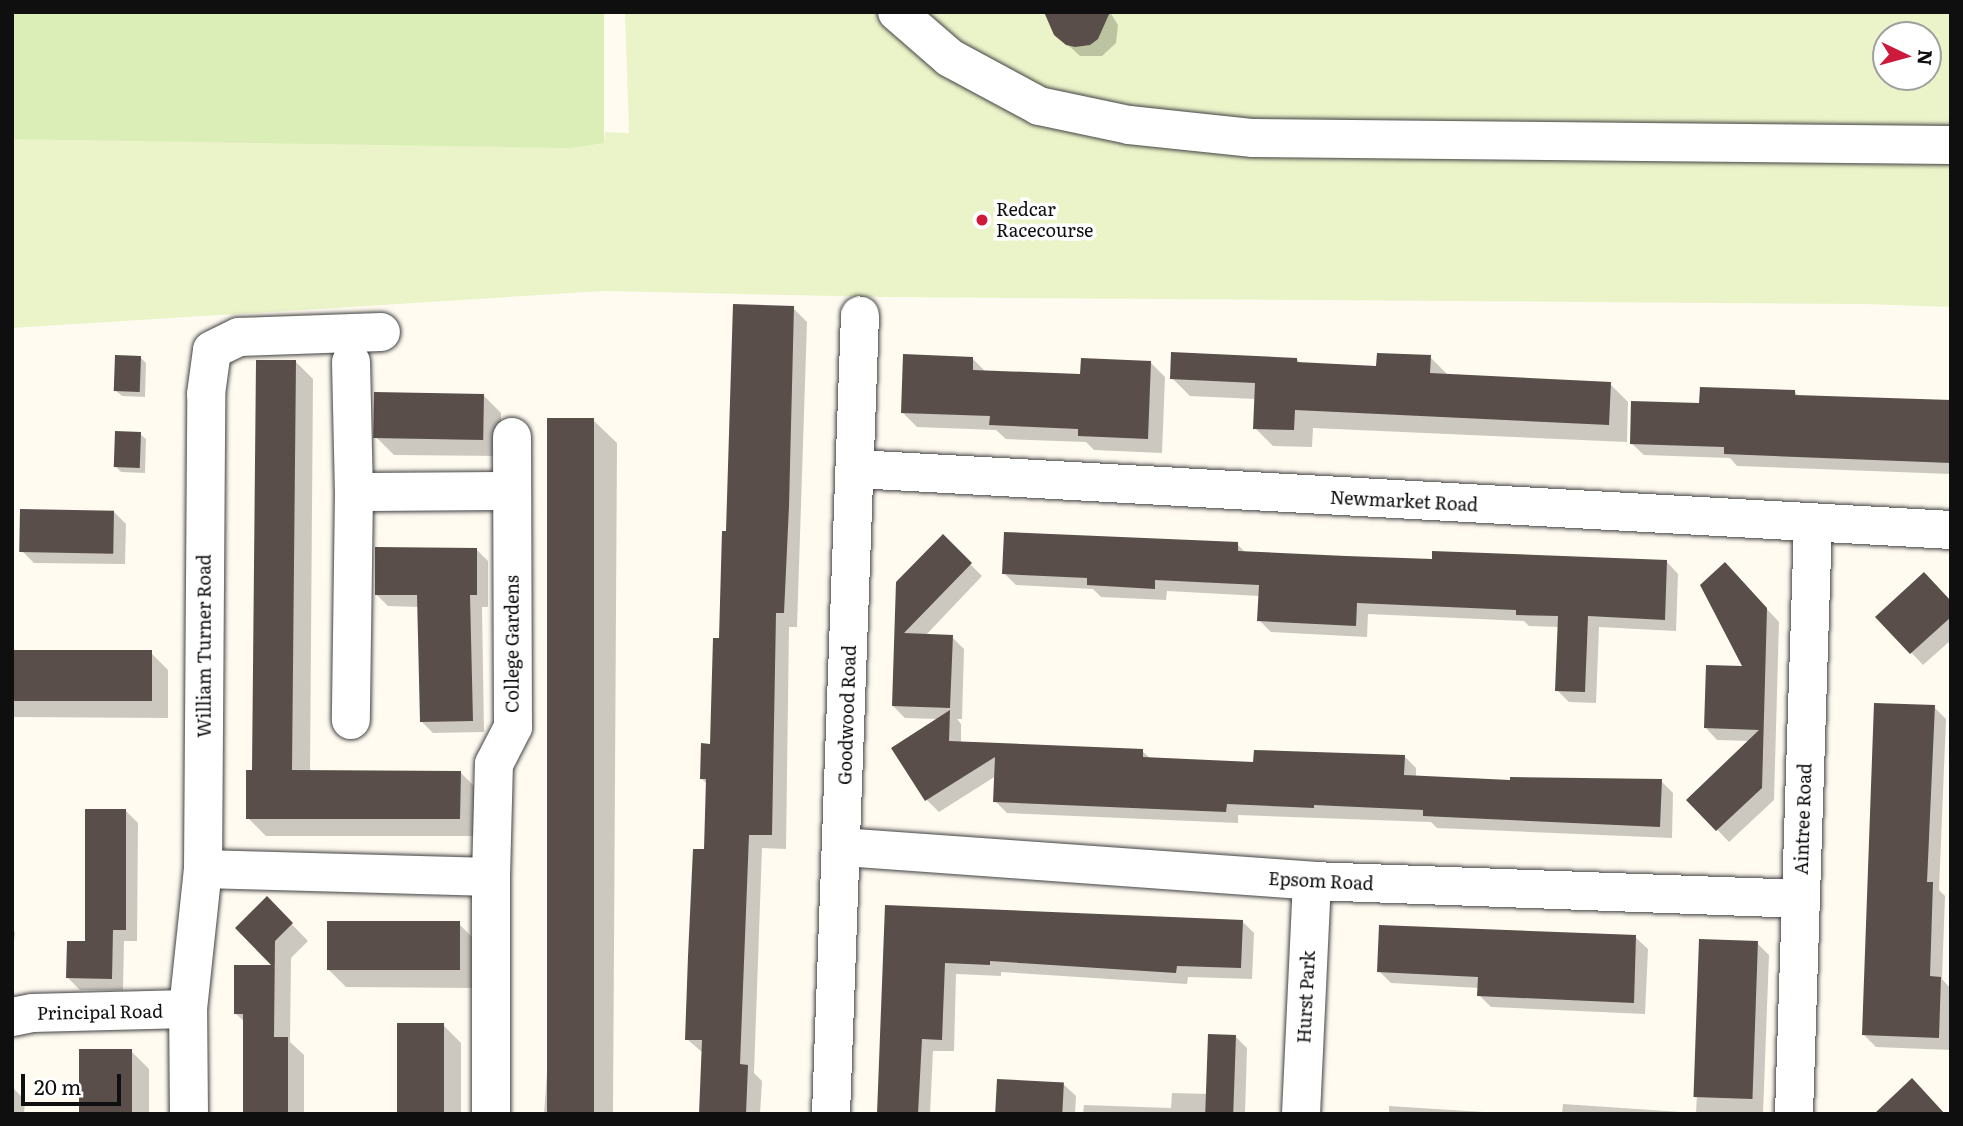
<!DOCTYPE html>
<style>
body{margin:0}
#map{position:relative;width:1963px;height:1126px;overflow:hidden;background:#fffbf1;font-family:Literata,serif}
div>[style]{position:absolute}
.green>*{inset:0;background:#dbeeb7;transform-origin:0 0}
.pitch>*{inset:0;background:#ebf4c9}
.shadow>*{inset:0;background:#0003}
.building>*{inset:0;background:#594e4a;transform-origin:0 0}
.roads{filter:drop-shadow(0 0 2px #424242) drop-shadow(0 0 2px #424242)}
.minor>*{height:38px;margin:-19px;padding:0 19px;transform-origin:19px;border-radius:19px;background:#fff}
.dots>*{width:19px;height:19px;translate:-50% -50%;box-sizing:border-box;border:4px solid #fff;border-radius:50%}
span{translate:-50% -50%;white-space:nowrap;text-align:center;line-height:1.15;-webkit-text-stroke:7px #fff;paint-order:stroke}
.poi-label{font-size:18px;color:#0f0f0f}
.left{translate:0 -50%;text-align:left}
.street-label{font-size:18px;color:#0f0f0f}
.frame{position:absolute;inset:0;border:14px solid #0f0f0f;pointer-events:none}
.north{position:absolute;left:1872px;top:21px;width:70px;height:70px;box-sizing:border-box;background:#fff;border:2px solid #9f9f9f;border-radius:50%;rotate:95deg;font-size:19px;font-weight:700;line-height:28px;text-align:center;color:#0f0f0f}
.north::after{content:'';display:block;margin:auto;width:24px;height:32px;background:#cd193a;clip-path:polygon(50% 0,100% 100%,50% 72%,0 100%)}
.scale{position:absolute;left:21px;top:1074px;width:100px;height:32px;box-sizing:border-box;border:4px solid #0f0f0f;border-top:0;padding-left:9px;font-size:21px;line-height:24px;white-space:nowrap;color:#0f0f0f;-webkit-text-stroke:5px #fff;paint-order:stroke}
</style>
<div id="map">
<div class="green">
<i style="left:12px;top:12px;width:592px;height:144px"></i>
</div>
<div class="pitch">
<i style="clip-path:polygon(evenodd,625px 12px,1951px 12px,1951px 307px,1863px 304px,882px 297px,604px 291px,12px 328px,12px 139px,570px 148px,604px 143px,605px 132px,629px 133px,625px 12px,1886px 35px,1928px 35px,1928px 77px,1886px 77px,1886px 35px)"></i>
</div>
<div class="shadow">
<i style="clip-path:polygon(1054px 12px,1110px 12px,1118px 25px,1116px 43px,1102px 56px,1080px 56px,1056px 34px)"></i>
<i style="clip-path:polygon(793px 308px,807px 322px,797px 627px,789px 627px,786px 849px,762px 848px,754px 1073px,762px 1081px,760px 1114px,700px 1114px,703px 1053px,687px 1039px,706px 851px,708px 785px,702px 779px,712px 745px,727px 533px)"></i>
<i style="clip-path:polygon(140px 357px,146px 363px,145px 397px,122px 396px,116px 391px)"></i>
<i style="clip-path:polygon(1430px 357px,1449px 376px,1610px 384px,1628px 402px,1627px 442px,1313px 428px,1312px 447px,1273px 446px,1255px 428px,1256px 399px,1190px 396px,1172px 378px,1297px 359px,1301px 364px,1378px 368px)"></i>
<i style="clip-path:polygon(972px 358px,986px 372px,1082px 376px,1151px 363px,1165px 377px,1162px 453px,1094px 450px,1086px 442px,1006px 439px,996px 430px,917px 427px,903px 413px)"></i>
<i style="clip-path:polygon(295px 361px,313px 379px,310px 772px,460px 772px,478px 790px,478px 836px,266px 836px,248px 818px)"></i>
<i style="clip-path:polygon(1795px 392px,1799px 397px,1951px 402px,1951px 474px,1737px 466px,1730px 458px,1644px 455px,1632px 444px,1701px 405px)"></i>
<i style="clip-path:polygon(483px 395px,501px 413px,501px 456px,394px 455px,376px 437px)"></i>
<i style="clip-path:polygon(593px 420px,617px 443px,613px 1114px,544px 1114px)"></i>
<i style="clip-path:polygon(140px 434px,146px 439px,145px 473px,121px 472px,115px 466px)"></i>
<i style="clip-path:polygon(114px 512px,126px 524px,125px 564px,34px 563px,22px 551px)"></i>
<i style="clip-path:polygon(943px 537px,982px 576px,925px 636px,952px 637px,964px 649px,962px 719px,957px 719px,961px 724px,961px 743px,1142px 751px,1151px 759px,1255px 764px,1404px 756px,1416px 768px,1416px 778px,1512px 782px,1661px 781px,1673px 793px,1672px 838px,1437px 828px,1431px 822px,1238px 815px,1238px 823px,1007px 813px,995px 801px,996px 776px,939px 812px,927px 800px,940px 719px,905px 718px,893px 706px,897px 583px)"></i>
<i style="clip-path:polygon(1237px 544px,1246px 553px,1434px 561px,1667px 562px,1678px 574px,1676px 631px,1599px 627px,1596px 703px,1569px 702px,1557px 690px,1559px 627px,1529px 626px,1524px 621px,1368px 614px,1367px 637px,1271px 632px,1259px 620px,1260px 596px,1167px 591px,1166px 600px,1101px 597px,1093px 589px,1016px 585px,1004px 573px)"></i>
<i style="clip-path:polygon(476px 549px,488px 561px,488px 607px,482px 607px,484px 732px,433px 733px,421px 721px,419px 607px,388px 606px,376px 594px)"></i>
<i style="clip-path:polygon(1737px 577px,1779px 622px,1774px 800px,1729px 842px,1689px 800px,1751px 741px,1717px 740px,1705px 727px,1745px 668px)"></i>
<i style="clip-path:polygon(1951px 602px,1951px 640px,1923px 665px,1878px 617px)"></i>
<i style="clip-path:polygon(12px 652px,151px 653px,168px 670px,168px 718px,12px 717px)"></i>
<i style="clip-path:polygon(1934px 707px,1946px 719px,1939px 890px,1945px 896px,1942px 979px,1951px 989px,1951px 1050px,1876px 1047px,1864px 1035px)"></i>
<i style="clip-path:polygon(126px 811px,138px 823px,137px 941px,124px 941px,123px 990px,80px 990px,68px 978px,87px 943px)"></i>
<i style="clip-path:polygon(267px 899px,308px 941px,291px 958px,290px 1042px,304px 1055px,304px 1114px,244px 1114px,245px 1022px,236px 1014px,236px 966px,275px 966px,237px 928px)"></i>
<i style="clip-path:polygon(886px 907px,1242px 921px,1254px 933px,1252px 979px,1188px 977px,1187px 984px,1001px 972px,1001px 976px,956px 974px,954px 1051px,933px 1051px,930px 1114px,879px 1114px)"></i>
<i style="clip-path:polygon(459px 924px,477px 942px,477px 988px,346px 987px,328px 969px)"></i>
<i style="clip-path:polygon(12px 929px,15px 932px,12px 961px)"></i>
<i style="clip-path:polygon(1635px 937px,1648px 949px,1645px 1014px,1491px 1007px,1479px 995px,1479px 988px,1391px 983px,1379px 971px)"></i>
<i style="clip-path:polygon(1757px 943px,1769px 955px,1763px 1114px,1562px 1114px,1563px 1104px,1696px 1113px,1701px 1018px)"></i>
<i style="clip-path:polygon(443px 1025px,461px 1043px,461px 1114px,399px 1114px)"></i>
<i style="clip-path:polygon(1236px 1037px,1247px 1048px,1245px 1114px,1083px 1114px,1084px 1105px,1171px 1108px,1172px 1093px,1208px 1094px)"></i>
<i style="clip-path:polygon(131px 1051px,149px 1069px,149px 1114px,80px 1114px)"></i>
<i style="clip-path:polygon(1063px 1084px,1076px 1096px,1075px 1114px,997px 1114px)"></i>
<i style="clip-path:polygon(12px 1087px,25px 1100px,24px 1114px,12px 1114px)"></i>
<i style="clip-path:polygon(1389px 1106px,1515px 1114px,1389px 1114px)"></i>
</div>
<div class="building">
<i style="clip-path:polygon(1044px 12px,1110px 12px,1098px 39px,1090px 45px,1075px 47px,1066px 45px,1054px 35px)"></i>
<i style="clip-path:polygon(733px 304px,794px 306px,789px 506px,784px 613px,776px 613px,772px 835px,749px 835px,740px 1064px,748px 1065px,746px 1114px,699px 1114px,702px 1040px,685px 1040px,688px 956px,693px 849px,704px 849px,706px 779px,700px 779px,701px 743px,710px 744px,713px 638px,719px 638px,722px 531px,726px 531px)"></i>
<i style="clip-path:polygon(1171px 352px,1297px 358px,1297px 362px,1376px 366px,1377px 353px,1431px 355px,1430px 373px,1611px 382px,1609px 425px,1295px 410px,1294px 430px,1253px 429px,1255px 383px,1170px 379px)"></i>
<i style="clip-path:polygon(903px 354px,973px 357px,973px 370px,1080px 374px,1081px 358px,1151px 361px,1148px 439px,1078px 436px,1078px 429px,989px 425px,990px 416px,901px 413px)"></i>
<i style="left:115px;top:355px;width:26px;height:36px;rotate:2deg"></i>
<i style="clip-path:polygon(256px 360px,296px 360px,292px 770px,461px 771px,460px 819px,246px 819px,246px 770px,252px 770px)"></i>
<i style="clip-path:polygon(1700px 387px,1795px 390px,1795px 395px,1951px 400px,1951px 463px,1724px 454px,1724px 447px,1630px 444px,1631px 401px,1699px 403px)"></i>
<i style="left:374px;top:392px;width:110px;height:46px;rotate:1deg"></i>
<i style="left:547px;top:418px;width:47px;height:696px"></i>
<i style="left:115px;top:431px;width:26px;height:36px;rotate:2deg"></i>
<i style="left:20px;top:509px;width:94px;height:43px;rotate:1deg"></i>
<i style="clip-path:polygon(1004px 532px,1238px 542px,1238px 551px,1346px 556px,1432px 559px,1432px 551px,1667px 560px,1665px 620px,1588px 616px,1585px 692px,1555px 691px,1558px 616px,1516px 615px,1516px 610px,1357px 603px,1356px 626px,1257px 621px,1259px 585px,1155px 580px,1155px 589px,1087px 585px,1087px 578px,1002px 574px)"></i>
<i style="clip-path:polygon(943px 534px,972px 563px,904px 633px,953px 635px,950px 708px,892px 706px,896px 582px)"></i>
<i style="clip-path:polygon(375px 547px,477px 548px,477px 595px,470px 595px,473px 721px,420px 722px,417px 595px,375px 595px)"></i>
<i style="clip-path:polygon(1725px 562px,1767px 608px,1762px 788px,1716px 831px,1686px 800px,1759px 730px,1704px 728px,1706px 665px,1742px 666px,1700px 585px)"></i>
<i style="clip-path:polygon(1924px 572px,1951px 601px,1951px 617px,1910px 654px,1875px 617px)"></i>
<i style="left:12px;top:650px;width:140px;height:51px"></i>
<i style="clip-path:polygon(1874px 703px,1935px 705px,1927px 882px,1933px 882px,1930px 976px,1941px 977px,1939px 1038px,1862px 1035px)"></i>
<i style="clip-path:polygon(950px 710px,949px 741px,1143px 749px,1143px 757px,1253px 762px,1254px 750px,1405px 755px,1404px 775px,1510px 780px,1510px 777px,1662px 779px,1660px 827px,1423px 816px,1423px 810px,1314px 805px,1314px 808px,1227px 804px,1226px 812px,993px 802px,995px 757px,925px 801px,891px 748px)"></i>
<i style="clip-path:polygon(85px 809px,126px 809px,126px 930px,113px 930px,112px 979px,66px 978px,67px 941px,85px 941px)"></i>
<i style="clip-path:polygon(267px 896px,293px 923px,275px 941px,274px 1037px,288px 1037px,288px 1114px,243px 1114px,243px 1014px,234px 1014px,234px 965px,271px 965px,235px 928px)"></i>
<i style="clip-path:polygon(885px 905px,1243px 920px,1241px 968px,1177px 966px,1176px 973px,990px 961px,990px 965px,945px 963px,942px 1040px,922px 1039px,918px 1114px,877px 1114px)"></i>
<i style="left:327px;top:921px;width:133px;height:49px"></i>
<i style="clip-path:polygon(1379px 925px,1636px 935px,1634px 1003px,1477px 996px,1478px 977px,1377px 972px)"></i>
<i style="left:1699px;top:939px;width:59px;height:158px;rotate:2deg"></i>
<i style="left:397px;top:1023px;width:47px;height:91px"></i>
<i style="left:1208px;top:1034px;width:28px;height:80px;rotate:2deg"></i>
<i style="left:79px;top:1049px;width:53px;height:65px"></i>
<i style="clip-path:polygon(1912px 1078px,1945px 1114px,1874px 1114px)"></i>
<i style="left:997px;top:1079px;width:67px;height:35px;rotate:3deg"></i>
</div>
<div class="roads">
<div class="minor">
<i style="left:897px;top:12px;width:70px;rotate:41deg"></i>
<i style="left:950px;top:58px;width:101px;rotate:28.3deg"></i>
<i style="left:1039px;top:106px;width:92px;rotate:11.9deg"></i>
<i style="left:1129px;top:125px;width:125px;rotate:6deg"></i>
<i style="left:1253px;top:138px;width:698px;rotate:0.57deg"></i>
<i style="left:351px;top:362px;width:130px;rotate:88.7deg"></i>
<i style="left:354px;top:492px;width:228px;rotate:90.8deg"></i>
<i style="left:857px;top:469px;width:1096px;rotate:3.19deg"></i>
<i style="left:354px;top:492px;width:158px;rotate:-0.4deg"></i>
<i style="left:842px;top:847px;width:471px;rotate:4.1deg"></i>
<i style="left:1312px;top:881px;width:489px;rotate:2.1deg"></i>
<i style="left:203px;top:869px;width:288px;rotate:1.6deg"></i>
<i style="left:491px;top:877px;width:237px;rotate:90deg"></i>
<i style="left:491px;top:877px;width:113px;rotate:-88.5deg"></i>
<i style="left:494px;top:764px;width:42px;rotate:-62.8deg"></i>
<i style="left:513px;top:727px;width:290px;rotate:-90.2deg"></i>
<i style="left:12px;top:1017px;width:20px;rotate:-11deg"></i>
<i style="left:32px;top:1013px;width:156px;rotate:-1.5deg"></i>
<i style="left:189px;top:1114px;width:105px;rotate:-90.5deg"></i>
<i style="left:188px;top:1009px;width:141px;rotate:-83.9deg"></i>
<i style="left:203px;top:869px;width:475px;rotate:-89.6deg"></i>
<i style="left:206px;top:394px;width:44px;rotate:-82.2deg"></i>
<i style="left:212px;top:350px;width:30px;rotate:-26deg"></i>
<i style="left:239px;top:337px;width:142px;rotate:-2deg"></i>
<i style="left:831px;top:1114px;width:799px;rotate:-87.92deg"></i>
<i style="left:1301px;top:1114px;width:233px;rotate:-87.3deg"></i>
<i style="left:1794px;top:1114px;width:590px;rotate:-88.16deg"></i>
</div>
</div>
<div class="dots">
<i style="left:982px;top:220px;background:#cd193a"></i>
</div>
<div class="poi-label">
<span class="left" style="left:996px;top:220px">Redcar<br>Racecourse</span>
</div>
<div class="street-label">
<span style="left:1404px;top:501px;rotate:3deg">Newmarket Road</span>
<span style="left:512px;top:644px;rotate:-90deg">College Gardens</span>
<span style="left:204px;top:646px;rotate:-90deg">William Turner Road</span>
<span style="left:847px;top:715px;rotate:-88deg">Goodwood Road</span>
<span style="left:1803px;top:819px;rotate:-88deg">Aintree Road</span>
<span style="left:1321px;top:881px;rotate:3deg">Epsom Road</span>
<span style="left:1306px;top:997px;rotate:-87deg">Hurst Park</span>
<span style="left:100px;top:1012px;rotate:-1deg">Principal Road</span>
</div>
<div class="frame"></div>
<div class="north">N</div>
<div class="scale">20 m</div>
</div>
